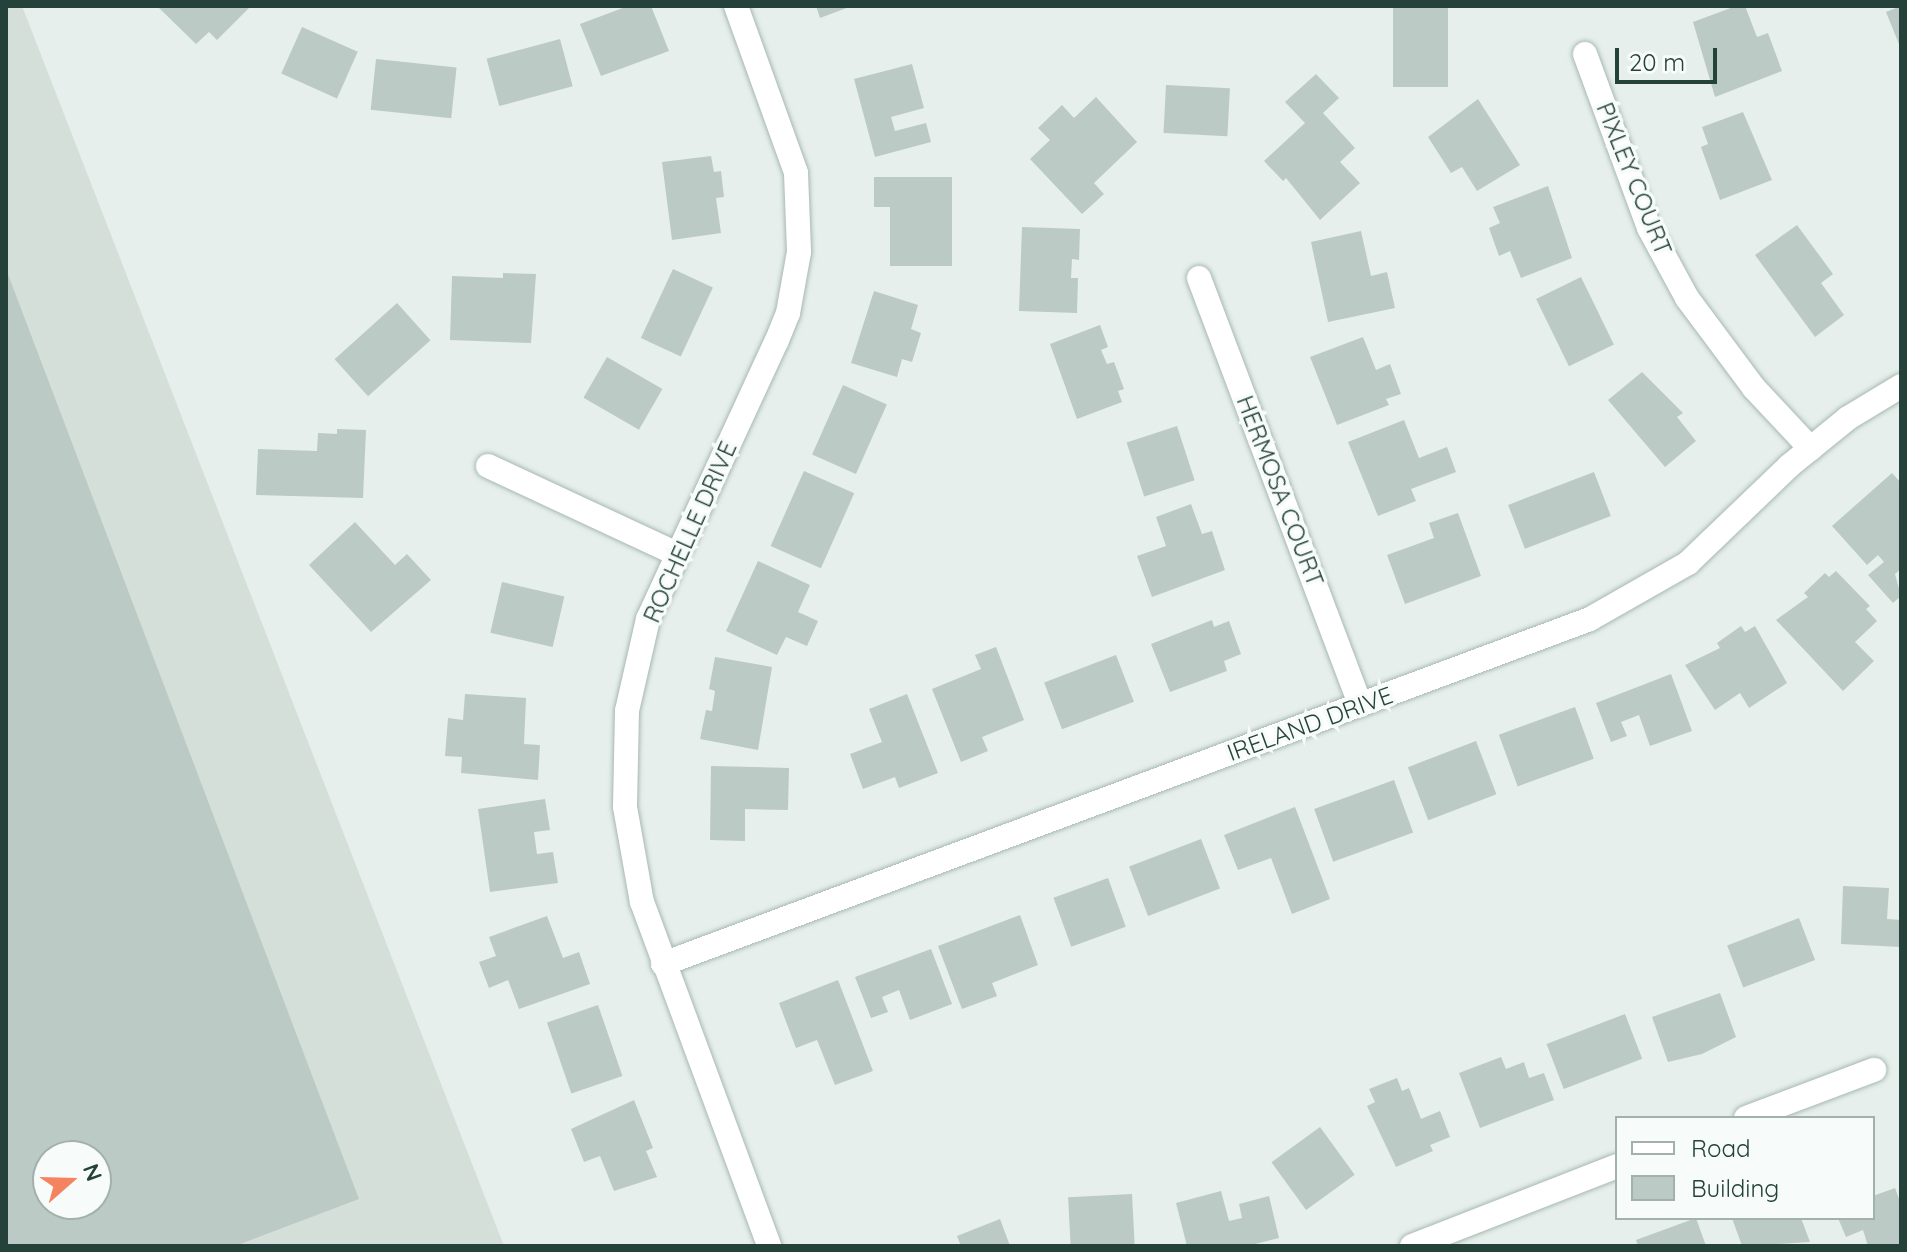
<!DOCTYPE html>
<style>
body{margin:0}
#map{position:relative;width:1907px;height:1252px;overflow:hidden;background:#e6efeb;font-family:Quicksand,sans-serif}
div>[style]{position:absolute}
.built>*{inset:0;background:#d4dfda}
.building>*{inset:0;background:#bbcac4;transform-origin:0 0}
.roads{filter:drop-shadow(0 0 2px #a8b8b2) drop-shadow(0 0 2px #a8b8b2)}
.street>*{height:24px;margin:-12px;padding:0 12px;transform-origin:12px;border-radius:12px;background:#fff}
span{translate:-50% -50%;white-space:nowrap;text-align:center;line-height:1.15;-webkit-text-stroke:7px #f7fbf9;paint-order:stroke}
.street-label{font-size:24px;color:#24423a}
.frame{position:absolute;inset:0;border:8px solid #24423a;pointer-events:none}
.legend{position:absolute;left:1615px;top:1116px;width:260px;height:104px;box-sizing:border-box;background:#f7fbf9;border:2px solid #a3b1ad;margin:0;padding:10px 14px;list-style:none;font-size:24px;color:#24423a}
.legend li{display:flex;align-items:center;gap:16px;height:40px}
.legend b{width:40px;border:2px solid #a3b1ad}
.north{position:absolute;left:32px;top:1140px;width:80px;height:80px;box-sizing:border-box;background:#f7fbf9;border:2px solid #a3b1ad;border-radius:50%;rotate:70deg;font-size:22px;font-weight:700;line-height:32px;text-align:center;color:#24423a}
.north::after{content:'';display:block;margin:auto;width:28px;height:36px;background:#f4845f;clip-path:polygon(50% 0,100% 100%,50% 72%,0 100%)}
.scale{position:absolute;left:1615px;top:48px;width:102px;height:36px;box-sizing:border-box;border:4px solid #24423a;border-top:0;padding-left:10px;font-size:24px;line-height:28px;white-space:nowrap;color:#24423a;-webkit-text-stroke:6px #f7fbf9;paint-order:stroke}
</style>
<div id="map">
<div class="built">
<i style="clip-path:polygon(evenodd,6px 6px,22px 6px,504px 1246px,6px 1246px,6px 6px,48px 1156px,96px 1156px,96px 1204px,48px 1204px,48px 1156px)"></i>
</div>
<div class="building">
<i style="clip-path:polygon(157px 6px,251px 6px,217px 40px,209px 32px,196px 44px)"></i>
<i style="clip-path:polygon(628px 6px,651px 6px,669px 51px,601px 76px,580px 24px)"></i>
<i style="clip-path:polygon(816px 6px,852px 6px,820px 18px)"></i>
<i style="left:1393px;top:6px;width:55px;height:81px"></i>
<i style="clip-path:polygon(1736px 6px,1745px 6px,1757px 37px,1768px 33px,1782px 71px,1715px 97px,1693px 22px)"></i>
<i style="clip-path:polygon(1901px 6px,1901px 49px,1886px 12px)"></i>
<i style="left:302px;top:27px;width:61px;height:51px;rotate:24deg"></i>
<i style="left:560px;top:39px;width:49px;height:76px;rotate:75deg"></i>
<i style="left:376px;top:59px;width:81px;height:51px;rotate:6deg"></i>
<i style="clip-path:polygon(912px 64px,924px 108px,891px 117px,895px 131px,926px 123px,931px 142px,875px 157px,854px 79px)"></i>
<i style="clip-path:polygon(1316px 74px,1339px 98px,1323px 113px,1355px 148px,1340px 162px,1360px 183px,1320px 220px,1286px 178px,1283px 181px,1264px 161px,1305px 123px,1285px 102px)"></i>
<i style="left:1166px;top:85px;width:64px;height:48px;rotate:3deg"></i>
<i style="clip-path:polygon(1096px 97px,1137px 142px,1094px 183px,1104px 194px,1082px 214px,1030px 159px,1050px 140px,1038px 128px,1062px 105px,1074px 118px)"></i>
<i style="clip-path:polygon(1478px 99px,1520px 165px,1477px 191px,1462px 167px,1451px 173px,1428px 137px)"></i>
<i style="clip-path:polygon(1743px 112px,1772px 180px,1720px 200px,1701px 147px,1708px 144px,1702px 127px)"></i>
<i style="clip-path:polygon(711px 156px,714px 172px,721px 171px,724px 197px,716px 198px,721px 233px,672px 240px,662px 162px)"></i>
<i style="clip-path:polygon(874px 177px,952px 177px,952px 266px,890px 266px,890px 207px,874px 207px)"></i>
<i style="clip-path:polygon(1548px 186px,1572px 258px,1521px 278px,1510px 251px,1499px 256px,1489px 228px,1500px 223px,1493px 207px)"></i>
<i style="clip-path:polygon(1797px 225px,1833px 274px,1821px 283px,1844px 315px,1815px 337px,1755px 255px)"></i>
<i style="clip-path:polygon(1022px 227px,1080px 229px,1079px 260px,1072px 259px,1071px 278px,1078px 278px,1077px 313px,1019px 311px)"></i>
<i style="clip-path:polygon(1361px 231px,1371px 276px,1387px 272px,1395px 308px,1328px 322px,1311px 242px)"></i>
<i style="clip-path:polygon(evenodd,6px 269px,359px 1199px,235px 1246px,6px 1246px,6px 269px,48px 1156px,96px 1156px,96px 1204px,48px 1204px,48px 1156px)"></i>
<i style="left:673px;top:269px;width:44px;height:76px;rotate:25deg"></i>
<i style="clip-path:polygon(503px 273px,536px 274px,531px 343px,450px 340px,452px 276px,503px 278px)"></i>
<i style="left:1581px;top:277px;width:75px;height:50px;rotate:64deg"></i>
<i style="clip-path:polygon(874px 291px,918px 305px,911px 329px,921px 333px,912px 362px,902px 359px,897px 377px,851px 363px)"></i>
<i style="left:397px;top:303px;width:50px;height:84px;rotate:48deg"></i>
<i style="clip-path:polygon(1100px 325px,1108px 347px,1101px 350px,1107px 364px,1114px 362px,1124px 389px,1118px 391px,1122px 402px,1077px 419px,1050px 344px)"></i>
<i style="clip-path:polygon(1363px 337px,1376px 370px,1390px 364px,1401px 394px,1386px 399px,1389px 405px,1337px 425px,1310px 357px)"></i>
<i style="left:607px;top:357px;width:64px;height:47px;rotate:30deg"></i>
<i style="clip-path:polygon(1642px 372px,1683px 413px,1677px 417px,1696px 441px,1665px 467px,1608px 400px)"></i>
<i style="left:843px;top:385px;width:48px;height:76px;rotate:24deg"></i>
<i style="clip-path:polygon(1404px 420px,1419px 458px,1447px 447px,1456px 472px,1411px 489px,1416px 501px,1378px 516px,1348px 442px)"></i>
<i style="left:1177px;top:426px;width:57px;height:53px;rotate:72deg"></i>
<i style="clip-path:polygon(337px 429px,366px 430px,363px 498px,256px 495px,258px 449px,317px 451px,318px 433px,337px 434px)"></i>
<i style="left:804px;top:471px;width:55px;height:82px;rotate:24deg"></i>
<i style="left:1594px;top:472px;width:47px;height:92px;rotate:69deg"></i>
<i style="clip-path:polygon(1892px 473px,1901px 483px,1901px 569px,1895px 574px,1901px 596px,1893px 603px,1868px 575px,1884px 562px,1878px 555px,1867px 565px,1832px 526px)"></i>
<i style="clip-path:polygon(1191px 504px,1202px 534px,1212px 531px,1225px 570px,1152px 597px,1137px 556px,1166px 546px,1156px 517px)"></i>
<i style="clip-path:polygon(1458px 513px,1481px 576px,1405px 604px,1387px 555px,1434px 538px,1429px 523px)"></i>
<i style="clip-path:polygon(355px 522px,395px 565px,407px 554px,431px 580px,371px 632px,309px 565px)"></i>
<i style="clip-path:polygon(758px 561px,810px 585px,798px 612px,818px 621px,807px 646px,786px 637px,777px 655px,726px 631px)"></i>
<i style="clip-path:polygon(1836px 571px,1870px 606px,1866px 609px,1877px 621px,1855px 642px,1874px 661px,1843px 691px,1776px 620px,1808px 597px,1804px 593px,1825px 573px,1829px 577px)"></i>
<i style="left:502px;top:582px;width:64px;height:52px;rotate:13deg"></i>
<i style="clip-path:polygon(1212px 620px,1214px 627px,1229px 621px,1241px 654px,1224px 661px,1227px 671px,1170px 692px,1151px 644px)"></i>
<i style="clip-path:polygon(1741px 626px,1745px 632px,1755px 626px,1787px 683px,1749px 708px,1740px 693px,1715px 710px,1685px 665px,1720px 648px,1717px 643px)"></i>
<i style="clip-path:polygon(996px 647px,1024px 720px,982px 737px,988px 751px,961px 762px,932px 689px,981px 669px,975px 655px)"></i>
<i style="left:1116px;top:655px;width:50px;height:77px;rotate:69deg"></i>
<i style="clip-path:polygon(715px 657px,772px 667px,758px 750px,700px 739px,706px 710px,712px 711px,715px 691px,709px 689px)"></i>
<i style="clip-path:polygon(1671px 674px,1692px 731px,1650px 746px,1639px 715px,1621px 722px,1627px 736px,1611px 742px,1596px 703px)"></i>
<i style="clip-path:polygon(465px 694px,526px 698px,524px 744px,540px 745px,538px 780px,461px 773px,462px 757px,445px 756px,448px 718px,463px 720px)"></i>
<i style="clip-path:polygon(907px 694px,938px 773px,899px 788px,895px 777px,863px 789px,850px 754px,882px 742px,869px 709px)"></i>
<i style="left:1575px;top:707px;width:55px;height:81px;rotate:70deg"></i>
<i style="left:1476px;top:741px;width:57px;height:73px;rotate:69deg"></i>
<i style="clip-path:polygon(711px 766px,789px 768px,788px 810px,745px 809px,745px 841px,710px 840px)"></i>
<i style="left:1394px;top:780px;width:56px;height:85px;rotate:70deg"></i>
<i style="clip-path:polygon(545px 799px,550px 830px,534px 832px,537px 854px,553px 852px,558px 883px,490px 892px,478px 809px)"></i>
<i style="clip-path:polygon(1295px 807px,1330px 899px,1292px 914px,1271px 858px,1238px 870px,1224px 835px)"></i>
<i style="left:1201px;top:839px;width:53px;height:77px;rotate:69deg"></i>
<i style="left:1108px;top:878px;width:52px;height:58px;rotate:70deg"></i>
<i style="clip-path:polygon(1843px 886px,1889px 888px,1887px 919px,1901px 920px,1901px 947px,1841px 944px)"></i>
<i style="clip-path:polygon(1020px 915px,1038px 965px,992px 983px,997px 996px,962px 1009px,938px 946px)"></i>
<i style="clip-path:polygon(547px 916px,563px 958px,579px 952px,590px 984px,519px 1009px,508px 980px,489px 988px,479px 962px,496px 956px,489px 937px)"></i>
<i style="left:1799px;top:918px;width:45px;height:77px;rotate:69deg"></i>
<i style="clip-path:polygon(931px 949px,952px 1004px,910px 1020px,899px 990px,882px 997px,888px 1012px,871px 1018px,855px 977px)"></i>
<i style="clip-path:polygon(838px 980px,873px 1071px,835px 1085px,817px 1040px,796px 1048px,779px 1003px)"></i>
<i style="clip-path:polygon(1720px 993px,1736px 1037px,1702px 1054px,1668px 1062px,1652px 1017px)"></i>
<i style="left:598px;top:1005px;width:75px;height:54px;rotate:71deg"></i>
<i style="left:1625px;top:1014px;width:48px;height:84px;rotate:69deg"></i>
<i style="clip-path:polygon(1501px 1057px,1506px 1069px,1524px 1062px,1529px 1078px,1544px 1073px,1554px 1100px,1480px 1128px,1459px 1073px)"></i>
<i style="clip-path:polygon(1397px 1078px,1402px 1091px,1409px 1088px,1421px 1119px,1440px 1111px,1450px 1137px,1430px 1145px,1433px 1151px,1396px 1167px,1367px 1106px,1375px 1102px,1369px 1089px)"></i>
<i style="clip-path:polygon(634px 1100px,653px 1148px,646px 1151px,657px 1177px,614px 1191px,600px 1156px,584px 1162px,571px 1129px)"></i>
<i style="left:1320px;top:1127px;width:59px;height:60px;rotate:54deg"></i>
<i style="clip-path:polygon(1895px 1188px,1901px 1204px,1901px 1246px,1868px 1246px,1863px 1230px,1846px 1237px,1838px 1218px,1873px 1218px,1873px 1196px)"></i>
<i style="clip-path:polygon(1221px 1191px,1229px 1221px,1242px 1218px,1239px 1204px,1269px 1196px,1279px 1238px,1247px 1246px,1187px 1246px,1176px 1203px)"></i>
<i style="left:1132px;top:1194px;width:52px;height:64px;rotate:87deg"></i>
<i style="clip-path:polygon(1696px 1218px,1706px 1246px,1638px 1246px,1636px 1240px)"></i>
<i style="clip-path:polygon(1732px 1218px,1801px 1218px,1810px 1242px,1742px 1246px)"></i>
<i style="clip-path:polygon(1000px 1219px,1010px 1246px,961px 1246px,957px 1236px)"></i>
</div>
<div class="roads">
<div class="street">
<i style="left:736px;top:6px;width:177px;rotate:70.2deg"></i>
<i style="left:796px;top:173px;width:79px;rotate:87.8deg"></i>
<i style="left:799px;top:252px;width:62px;rotate:100.2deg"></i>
<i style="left:788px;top:313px;width:31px;rotate:112deg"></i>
<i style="left:776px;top:342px;width:305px;rotate:114.8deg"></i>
<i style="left:648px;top:619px;width:94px;rotate:102.9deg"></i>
<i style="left:627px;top:711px;width:96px;rotate:91.2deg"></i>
<i style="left:625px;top:807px;width:97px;rotate:79.9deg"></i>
<i style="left:642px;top:902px;width:367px;rotate:69.7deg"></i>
<i style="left:1585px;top:54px;width:185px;rotate:69.8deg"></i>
<i style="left:1649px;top:228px;width:80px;rotate:61.5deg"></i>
<i style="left:1687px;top:298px;width:112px;rotate:53.3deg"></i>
<i style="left:1754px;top:388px;width:83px;rotate:46.9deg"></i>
<i style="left:1199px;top:278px;width:456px;rotate:69.3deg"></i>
<i style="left:488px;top:466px;width:208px;rotate:25deg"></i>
<i style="left:663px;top:964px;width:989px;rotate:-20.41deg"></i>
<i style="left:1590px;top:619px;width:113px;rotate:-29.7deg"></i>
<i style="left:1688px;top:563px;width:140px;rotate:-43.8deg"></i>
<i style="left:1789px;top:466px;width:76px;rotate:-39.1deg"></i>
<i style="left:1848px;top:418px;width:62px;rotate:-31.1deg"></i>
<i style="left:1746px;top:1118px;width:137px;rotate:-20.6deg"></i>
<i style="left:1412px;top:1246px;width:220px;rotate:-21.3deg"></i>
</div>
</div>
<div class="street-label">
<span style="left:1634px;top:179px;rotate:68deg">PIXLEY COURT</span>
<span style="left:1280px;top:491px;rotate:69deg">HERMOSA COURT</span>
<span style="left:690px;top:532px;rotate:-66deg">ROCHELLE DRIVE</span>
<span style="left:1310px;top:724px;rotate:-20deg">IRELAND DRIVE</span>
</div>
<div class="frame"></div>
<ul class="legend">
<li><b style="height:10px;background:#fff"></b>Road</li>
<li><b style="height:22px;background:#bbcac4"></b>Building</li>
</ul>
<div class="north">N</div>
<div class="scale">20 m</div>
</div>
